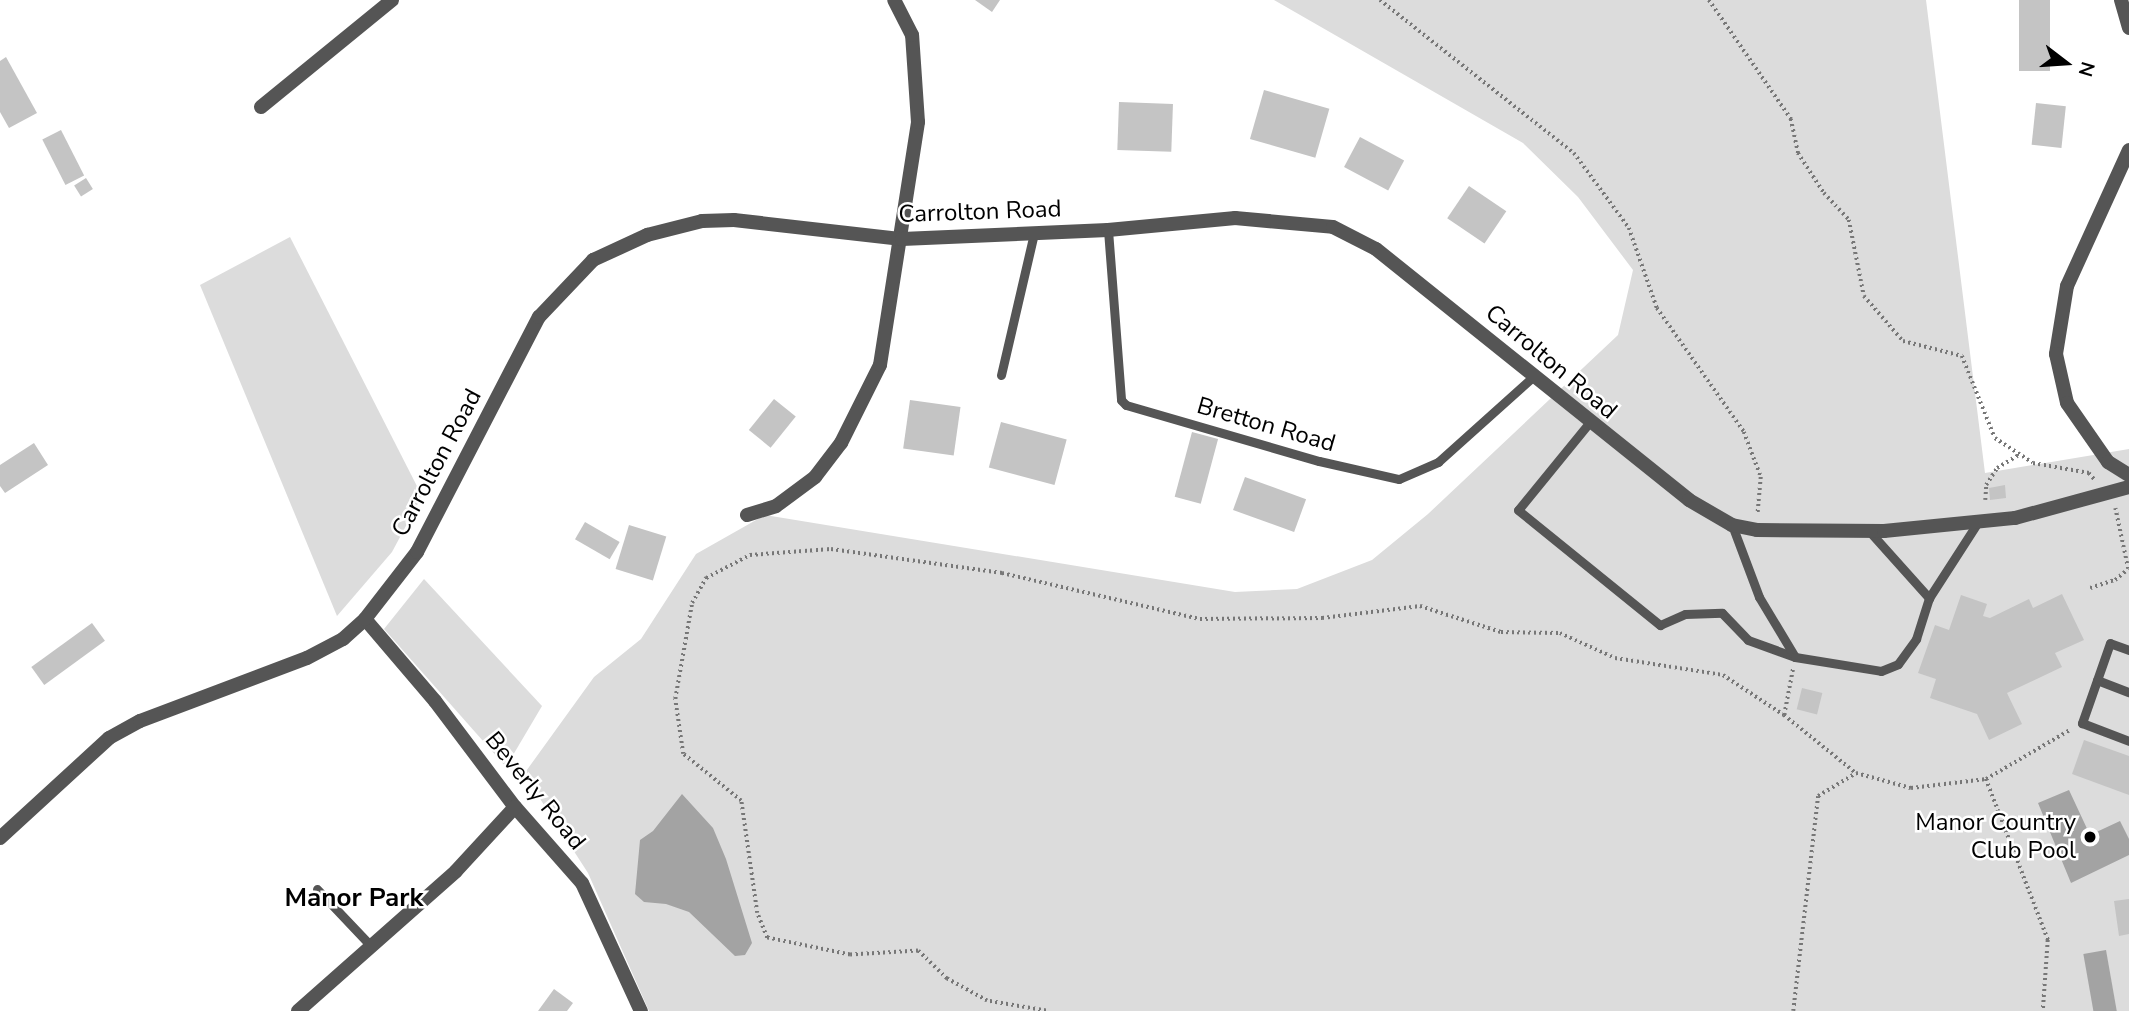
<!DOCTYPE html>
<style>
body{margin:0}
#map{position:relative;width:2129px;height:1011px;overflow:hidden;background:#fff;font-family:"Nunito Sans",sans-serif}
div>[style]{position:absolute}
.green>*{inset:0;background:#dcdcdc}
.water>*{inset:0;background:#a3a3a3;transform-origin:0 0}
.building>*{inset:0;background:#c4c4c4;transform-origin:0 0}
.path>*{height:3.5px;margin-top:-1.75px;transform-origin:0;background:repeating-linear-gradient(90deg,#777 0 2px,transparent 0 5.5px)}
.service>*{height:9px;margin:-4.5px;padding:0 4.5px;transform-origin:4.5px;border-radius:4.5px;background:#555}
.minor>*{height:14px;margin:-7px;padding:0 7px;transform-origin:7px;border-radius:7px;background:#555}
.dots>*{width:19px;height:19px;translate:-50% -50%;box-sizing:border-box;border:4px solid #fff;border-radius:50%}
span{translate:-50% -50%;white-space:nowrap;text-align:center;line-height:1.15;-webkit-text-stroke:5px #fff;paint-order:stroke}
.street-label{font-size:24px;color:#000}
.poi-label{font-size:24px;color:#000}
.right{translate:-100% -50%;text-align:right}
.neighbourhood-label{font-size:26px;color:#000;font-weight:700}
.north{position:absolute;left:2031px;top:28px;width:70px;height:70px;-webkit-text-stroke:5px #fff;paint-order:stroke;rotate:107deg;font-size:19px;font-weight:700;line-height:28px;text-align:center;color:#000}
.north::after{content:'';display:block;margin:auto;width:24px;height:32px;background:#000;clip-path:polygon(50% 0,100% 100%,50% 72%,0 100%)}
</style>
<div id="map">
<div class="green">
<i style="clip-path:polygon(1274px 0,1926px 0,1985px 473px,2129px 449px,2129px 1011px,649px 1011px,588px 873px,524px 774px,594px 677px,641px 639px,696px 554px,765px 515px,1235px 592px,1297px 589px,1372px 560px,1428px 514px,1618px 335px,1633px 270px,1578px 197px,1523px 143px)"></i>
<i style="clip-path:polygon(290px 237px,422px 496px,392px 552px,337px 616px,200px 285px)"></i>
<i style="clip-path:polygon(424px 579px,542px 706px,506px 767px,384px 629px)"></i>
</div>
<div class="water">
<i style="clip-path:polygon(2069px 790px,2090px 835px,2120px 821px,2129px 839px,2129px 855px,2071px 883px,2038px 803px)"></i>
<i style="clip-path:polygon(682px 794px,713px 828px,726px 859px,752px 943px,745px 955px,735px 956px,689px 912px,666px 904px,644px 902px,635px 894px,640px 840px,653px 831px)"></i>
<i style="left:2106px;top:950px;width:62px;height:23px;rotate:80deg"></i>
</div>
<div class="building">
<i style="clip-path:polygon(975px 0,1000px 0,992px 12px)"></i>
<i style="left:2019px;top:0;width:31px;height:71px"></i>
<i style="clip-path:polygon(6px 57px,37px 113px,9px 128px,0 112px,0 61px)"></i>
<i style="left:1264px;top:90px;width:68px;height:51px;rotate:16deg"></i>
<i style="left:1119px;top:102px;width:54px;height:48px;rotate:2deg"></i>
<i style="left:2036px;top:103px;width:30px;height:42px;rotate:6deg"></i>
<i style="left:61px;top:130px;width:51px;height:21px;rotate:63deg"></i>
<i style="left:1360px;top:137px;width:50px;height:34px;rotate:28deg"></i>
<i style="left:86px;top:178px;width:13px;height:14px;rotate:58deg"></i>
<i style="left:1469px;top:186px;width:45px;height:39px;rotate:34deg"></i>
<i style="left:774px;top:399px;width:28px;height:40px;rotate:39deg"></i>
<i style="left:910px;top:400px;width:51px;height:49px;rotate:8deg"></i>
<i style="left:1001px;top:422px;width:68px;height:47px;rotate:15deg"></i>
<i style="left:1192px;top:432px;width:27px;height:67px;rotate:15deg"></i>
<i style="clip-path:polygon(34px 443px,48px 465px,5px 493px,0 486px,0 465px)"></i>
<i style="left:1245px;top:477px;width:65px;height:35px;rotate:20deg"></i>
<i style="clip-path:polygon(2005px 485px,2006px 498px,1990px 500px,1989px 488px)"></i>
<i style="left:585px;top:522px;width:40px;height:20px;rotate:30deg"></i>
<i style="left:629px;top:525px;width:39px;height:46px;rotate:17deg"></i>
<i style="clip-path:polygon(2062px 594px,2084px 640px,2055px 653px,2062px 667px,2007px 693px,2022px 724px,1989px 740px,1977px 714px,1930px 698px,1936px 679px,1918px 673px,1935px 625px,1949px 630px,1961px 595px,1987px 604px,1983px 616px,1990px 618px,2029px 599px,2033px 608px)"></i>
<i style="left:92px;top:623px;width:22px;height:75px;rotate:54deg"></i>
<i style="left:1802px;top:688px;width:21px;height:22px;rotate:14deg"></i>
<i style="clip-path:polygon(2084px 740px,2129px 756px,2129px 795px,2072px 774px)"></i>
<i style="clip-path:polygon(2129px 899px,2129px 934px,2119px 936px,2114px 901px)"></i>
<i style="clip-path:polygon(554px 989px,573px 1003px,567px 1011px,538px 1011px)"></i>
</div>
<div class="path">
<i style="left:1380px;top:0;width:247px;rotate:38.3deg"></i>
<i style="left:1574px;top:153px;width:93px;rotate:53.7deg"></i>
<i style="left:1629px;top:228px;width:85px;rotate:70.7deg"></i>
<i style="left:1657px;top:308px;width:151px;rotate:54.9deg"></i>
<i style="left:1744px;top:432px;width:48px;rotate:69.3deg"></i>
<i style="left:1761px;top:477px;width:38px;rotate:95deg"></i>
<i style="left:1709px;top:0;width:145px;rotate:55.4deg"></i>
<i style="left:1791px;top:119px;width:35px;rotate:78deg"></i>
<i style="left:1798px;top:153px;width:48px;rotate:57deg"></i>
<i style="left:1824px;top:193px;width:37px;rotate:47deg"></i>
<i style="left:1849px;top:220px;width:77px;rotate:78.8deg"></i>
<i style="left:1864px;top:296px;width:60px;rotate:49.1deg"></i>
<i style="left:1903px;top:341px;width:61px;rotate:14.3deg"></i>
<i style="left:1962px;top:356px;width:88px;rotate:68.1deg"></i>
<i style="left:1995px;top:438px;width:45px;rotate:33.3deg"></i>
<i style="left:2033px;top:463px;width:57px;rotate:10.1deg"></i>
<i style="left:2089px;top:473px;width:8px;rotate:50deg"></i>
<i style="left:1985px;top:500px;width:15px;rotate:-86deg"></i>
<i style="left:1986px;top:485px;width:20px;rotate:-57deg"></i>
<i style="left:1997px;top:468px;width:27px;rotate:-31deg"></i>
<i style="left:2090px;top:588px;width:26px;rotate:-18deg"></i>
<i style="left:2115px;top:580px;width:17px;rotate:-40deg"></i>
<i style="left:2128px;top:569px;width:62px;rotate:-102deg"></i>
<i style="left:1784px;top:715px;width:48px;rotate:-79.2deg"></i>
<i style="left:1986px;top:779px;width:173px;rotate:68.9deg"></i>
<i style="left:2048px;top:940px;width:71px;rotate:94deg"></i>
<i style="left:1046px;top:1011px;width:60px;rotate:-170.4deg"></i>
<i style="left:987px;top:1001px;width:46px;rotate:-151.2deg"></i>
<i style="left:947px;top:979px;width:40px;rotate:-136deg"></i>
<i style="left:918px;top:951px;width:68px;rotate:176.6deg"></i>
<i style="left:850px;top:955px;width:85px;rotate:-168.4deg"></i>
<i style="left:767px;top:938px;width:27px;rotate:-112deg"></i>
<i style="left:757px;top:913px;width:113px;rotate:-98.1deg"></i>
<i style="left:741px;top:801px;width:75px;rotate:-141deg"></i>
<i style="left:683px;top:754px;width:56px;rotate:-98.3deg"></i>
<i style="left:675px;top:699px;width:97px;rotate:-80deg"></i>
<i style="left:692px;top:603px;width:29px;rotate:-61deg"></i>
<i style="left:706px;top:578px;width:50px;rotate:-27.6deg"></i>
<i style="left:750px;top:555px;width:81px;rotate:-4.2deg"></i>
<i style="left:831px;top:549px;width:173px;rotate:8deg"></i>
<i style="left:1002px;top:573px;width:203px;rotate:13.1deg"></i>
<i style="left:1200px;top:619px;width:122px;rotate:-0.5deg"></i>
<i style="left:1322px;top:618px;width:99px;rotate:-7deg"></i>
<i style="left:1420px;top:606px;width:85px;rotate:17.8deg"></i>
<i style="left:1501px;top:632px;width:59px;rotate:1deg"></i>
<i style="left:1560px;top:633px;width:60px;rotate:24.4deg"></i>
<i style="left:1615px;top:658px;width:109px;rotate:8.9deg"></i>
<i style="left:1723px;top:675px;width:73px;rotate:33.3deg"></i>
<i style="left:1784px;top:715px;width:92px;rotate:38.9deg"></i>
<i style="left:1856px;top:773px;width:57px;rotate:15.3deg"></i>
<i style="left:1911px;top:788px;width:76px;rotate:-6.8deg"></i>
<i style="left:1986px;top:779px;width:97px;rotate:-30.3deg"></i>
<i style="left:1793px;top:1011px;width:216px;rotate:-83.4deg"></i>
<i style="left:1818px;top:796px;width:44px;rotate:-31.2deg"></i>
</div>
<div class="service">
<i style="left:1108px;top:230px;width:170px;rotate:85.6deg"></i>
<i style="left:1121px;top:400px;width:7px;rotate:45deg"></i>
<i style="left:1126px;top:405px;width:201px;rotate:16.2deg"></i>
<i style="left:1319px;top:461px;width:82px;rotate:12.7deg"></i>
<i style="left:1399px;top:479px;width:43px;rotate:-23.6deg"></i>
<i style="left:1438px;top:462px;width:130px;rotate:-41.9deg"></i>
<i style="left:1001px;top:375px;width:146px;rotate:-76.9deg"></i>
<i style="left:1589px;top:423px;width:112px;rotate:129.2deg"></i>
<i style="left:1518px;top:510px;width:183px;rotate:39deg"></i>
<i style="left:1660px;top:625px;width:27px;rotate:-24deg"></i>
<i style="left:1685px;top:614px;width:37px;rotate:-2deg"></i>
<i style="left:1722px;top:613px;width:37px;rotate:46deg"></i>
<i style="left:1748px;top:640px;width:50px;rotate:19.9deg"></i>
<i style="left:1732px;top:525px;width:77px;rotate:69.4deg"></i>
<i style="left:1759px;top:597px;width:70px;rotate:59deg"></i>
<i style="left:1795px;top:657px;width:87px;rotate:9.2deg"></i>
<i style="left:1881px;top:671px;width:18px;rotate:-22deg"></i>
<i style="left:1898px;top:664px;width:31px;rotate:-54deg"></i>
<i style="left:1916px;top:639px;width:43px;rotate:-72.4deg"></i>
<i style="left:1929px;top:598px;width:90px;rotate:-57.2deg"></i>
<i style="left:1870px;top:532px;width:89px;rotate:48.2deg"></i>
<i style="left:2129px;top:650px;width:20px;rotate:-160deg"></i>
<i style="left:2110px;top:643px;width:85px;rotate:109.3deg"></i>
<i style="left:2082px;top:723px;width:50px;rotate:21deg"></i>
<i style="left:2097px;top:680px;width:34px;rotate:21deg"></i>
<i style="left:317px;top:889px;width:79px;rotate:46.5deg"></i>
</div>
<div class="minor">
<i style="left:2121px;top:0;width:29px;rotate:74deg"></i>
<i style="left:261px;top:107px;width:169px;rotate:-39.2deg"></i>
<i style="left:2129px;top:150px;width:149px;rotate:114.5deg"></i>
<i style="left:2067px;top:286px;width:69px;rotate:99.2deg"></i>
<i style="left:2056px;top:354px;width:50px;rotate:77.3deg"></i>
<i style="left:2067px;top:403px;width:72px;rotate:55.2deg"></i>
<i style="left:2108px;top:462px;width:25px;rotate:32deg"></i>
<i style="left:747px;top:515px;width:30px;rotate:-17deg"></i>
<i style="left:776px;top:506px;width:49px;rotate:-36.6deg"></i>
<i style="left:815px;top:477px;width:43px;rotate:-52.6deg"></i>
<i style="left:841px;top:443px;width:87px;rotate:-63.4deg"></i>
<i style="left:880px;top:365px;width:246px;rotate:-81.1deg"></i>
<i style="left:918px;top:122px;width:87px;rotate:-93.9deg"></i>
<i style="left:912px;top:35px;width:39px;rotate:-117deg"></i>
<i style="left:365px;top:619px;width:108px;rotate:49.5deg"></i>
<i style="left:435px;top:701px;width:133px;rotate:53deg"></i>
<i style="left:515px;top:807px;width:101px;rotate:48.6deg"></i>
<i style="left:582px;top:883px;width:141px;rotate:65.3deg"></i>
<i style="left:0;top:838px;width:148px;rotate:-42.5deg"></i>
<i style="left:109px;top:738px;width:35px;rotate:-29deg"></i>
<i style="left:140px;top:721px;width:178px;rotate:-20.7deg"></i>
<i style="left:307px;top:658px;width:41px;rotate:-27.8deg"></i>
<i style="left:343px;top:639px;width:30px;rotate:-42deg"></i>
<i style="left:365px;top:619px;width:85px;rotate:-52.2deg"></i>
<i style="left:417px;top:552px;width:265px;rotate:-62.6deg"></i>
<i style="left:539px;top:317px;width:79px;rotate:-46.5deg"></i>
<i style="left:593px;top:260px;width:60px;rotate:-24.8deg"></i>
<i style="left:647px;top:235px;width:57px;rotate:-14.3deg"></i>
<i style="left:702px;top:221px;width:32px;rotate:-2deg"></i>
<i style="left:734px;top:220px;width:169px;rotate:6.5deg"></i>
<i style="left:902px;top:239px;width:206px;rotate:-2.5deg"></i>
<i style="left:1108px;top:230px;width:128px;rotate:-5.4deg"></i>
<i style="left:1235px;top:218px;width:98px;rotate:5.2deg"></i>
<i style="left:1333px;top:227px;width:48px;rotate:27.1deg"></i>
<i style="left:1376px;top:249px;width:401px;rotate:38.7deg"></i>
<i style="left:1689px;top:500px;width:50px;rotate:30.2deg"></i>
<i style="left:1732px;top:525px;width:25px;rotate:11deg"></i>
<i style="left:1757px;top:530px;width:127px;rotate:0.5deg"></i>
<i style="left:1884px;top:531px;width:132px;rotate:-5.7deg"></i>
<i style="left:2015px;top:518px;width:118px;rotate:-15.2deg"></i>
<i style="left:298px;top:1011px;width:211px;rotate:-41.5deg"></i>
<i style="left:456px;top:871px;width:87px;rotate:-47.3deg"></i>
</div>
<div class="dots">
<i style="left:2090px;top:837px;background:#000"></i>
</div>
<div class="street-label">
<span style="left:980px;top:212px;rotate:-2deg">Carrolton Road</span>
<span style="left:1551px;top:362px;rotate:40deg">Carrolton Road</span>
<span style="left:1266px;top:425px;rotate:16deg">Bretton Road</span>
<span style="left:437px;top:463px;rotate:-62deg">Carrolton Road</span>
<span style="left:535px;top:791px;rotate:51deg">Beverly Road</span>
</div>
<div class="poi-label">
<span class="right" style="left:2076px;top:837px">Manor Country<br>Club Pool</span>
</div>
<div class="neighbourhood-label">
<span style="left:354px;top:898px">Manor Park</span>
</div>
<div class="north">N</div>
</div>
